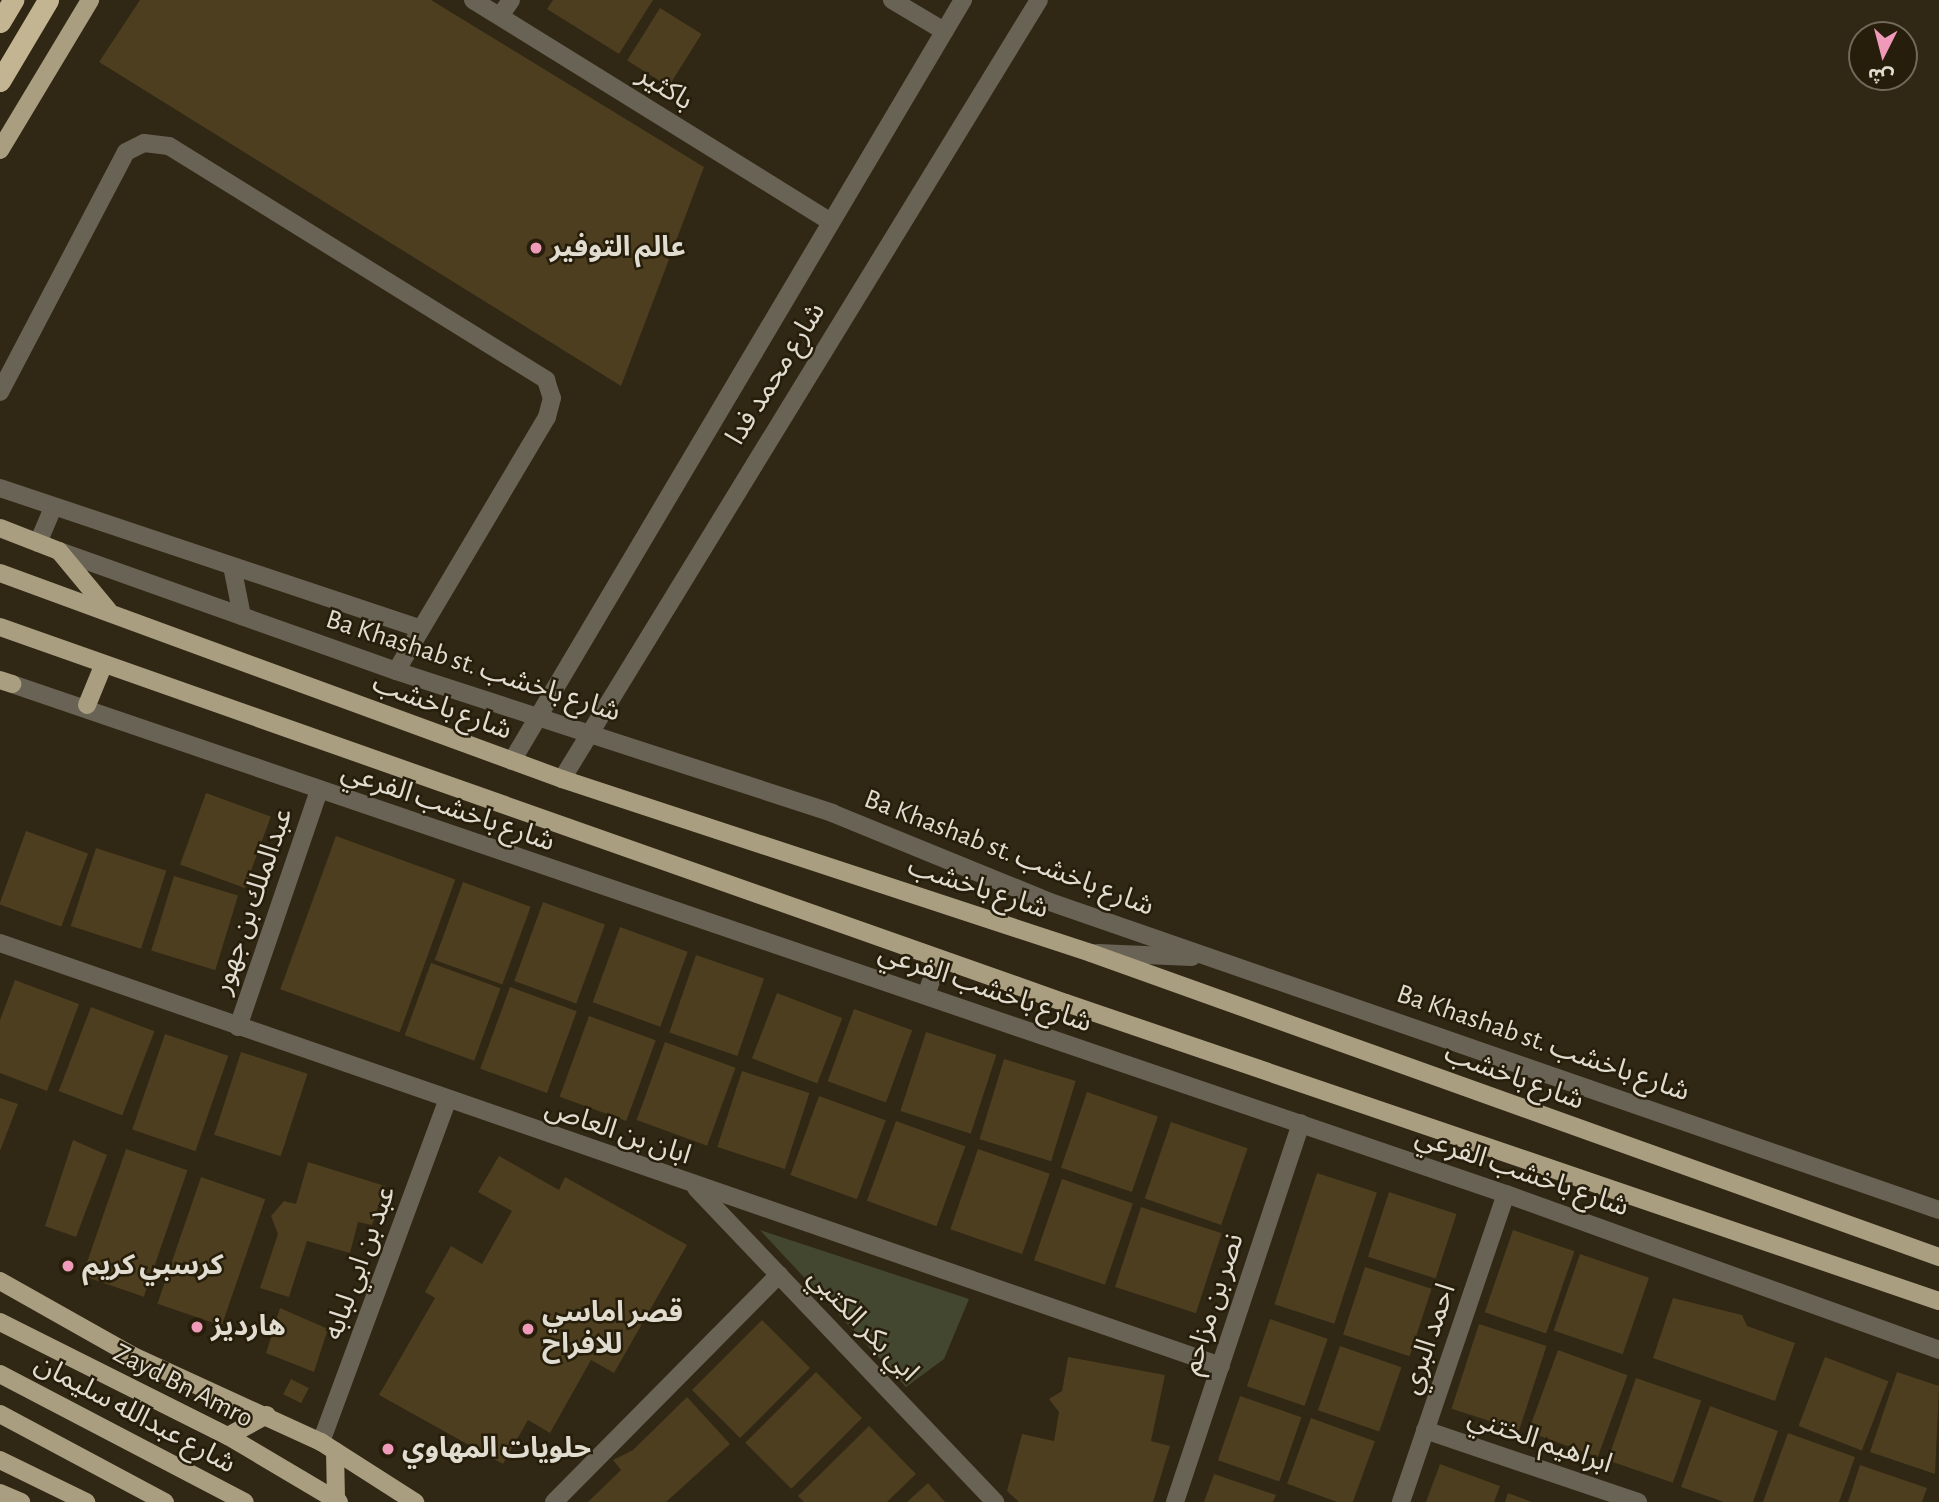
<!DOCTYPE html>
<meta charset="utf-8">
<style>
body{margin:0}
#map{position:relative;width:1939px;height:1502px;overflow:hidden;background:#302714;font-family:"Alegreya Sans","Noto Sans Arabic",sans-serif}
div>[style]{position:absolute}
.green>*{inset:0;background:#444730}
.building>*{inset:0;background:#4c3e1f;transform-origin:0 0}
.minor>*{height:18px;margin:-9px;padding:0 9px;transform-origin:9px;border-radius:9px;background:#696355}
.major>*{height:18px;margin:-9px;padding:0 9px;transform-origin:9px;border-radius:9px;background:#aa9e81}
.highway>*{height:21px;margin:-10.5px;padding:0 10.5px;transform-origin:10.5px;border-radius:10.5px;background:#c4b592}
.dots>*{width:19px;height:19px;translate:-50% -50%;box-sizing:border-box;border:4px solid #261d0a;border-radius:50%}
span{translate:-50% -50%;white-space:nowrap;text-align:center;line-height:1.15;-webkit-text-stroke:5px #261d0a;paint-order:stroke}
.street-label{font-size:28px;color:#e1dcd0}
.poi-label{font-size:28px;color:#e1dcd0;font-weight:700}
.left{translate:0 -50%;text-align:left}
.north{position:absolute;left:1848px;top:21px;width:70px;height:70px;box-sizing:border-box;background:#261d0a;border:2px solid #716959;border-radius:50%;rotate:186deg;font-size:19px;font-weight:700;line-height:28px;text-align:center;color:#e1dcd0}
.north::after{content:'';display:block;margin:auto;width:24px;height:32px;background:#ef9ab8;clip-path:polygon(50% 0,100% 100%,50% 72%,0 100%)}
</style>
<div id="map">
<div class="green">
<i style="clip-path:polygon(760px 1230px,969px 1299px,944px 1359px,906px 1387px)"></i>
</div>
<div class="building">
<i style="clip-path:polygon(140px 0,431px 0,704px 167px,621px 386px,99px 62px)"></i>
<i style="clip-path:polygon(553px 0,653px 0,619px 54px,547px 9px)"></i>
<i style="left:660px;top:8px;width:49px;height:62px;rotate:32deg"></i>
<i style="left:206px;top:793px;width:69px;height:76px;rotate:20deg"></i>
<i style="left:26px;top:831px;width:66px;height:78px;rotate:20deg"></i>
<i style="left:336px;top:836px;width:127px;height:163px;rotate:20deg"></i>
<i style="left:96px;top:848px;width:74px;height:82px;rotate:18deg"></i>
<i style="left:174px;top:876px;width:67px;height:78px;rotate:17deg"></i>
<i style="left:463px;top:882px;width:72px;height:83px;rotate:20deg"></i>
<i style="left:543px;top:902px;width:66px;height:84px;rotate:20deg"></i>
<i style="left:620px;top:927px;width:72px;height:80px;rotate:20deg"></i>
<i style="left:696px;top:955px;width:72px;height:82px;rotate:19deg"></i>
<i style="left:431px;top:963px;width:74px;height:77px;rotate:20deg"></i>
<i style="clip-path:polygon(15px 980px,79px 1004px,47px 1091px,0 1073px,0 1020px)"></i>
<i style="left:510px;top:987px;width:71px;height:87px;rotate:20deg"></i>
<i style="left:777px;top:993px;width:70px;height:70px;rotate:21deg"></i>
<i style="left:91px;top:1007px;width:68px;height:90px;rotate:21deg"></i>
<i style="left:854px;top:1009px;width:62px;height:77px;rotate:20deg"></i>
<i style="left:589px;top:1016px;width:71px;height:86px;rotate:20deg"></i>
<i style="left:926px;top:1032px;width:74px;height:83px;rotate:18deg"></i>
<i style="left:165px;top:1034px;width:67px;height:101px;rotate:19deg"></i>
<i style="left:665px;top:1042px;width:75px;height:83px;rotate:20deg"></i>
<i style="left:241px;top:1052px;width:70px;height:87px;rotate:18deg"></i>
<i style="left:1004px;top:1059px;width:75px;height:84px;rotate:17deg"></i>
<i style="left:742px;top:1071px;width:71px;height:80px;rotate:18deg"></i>
<i style="left:1087px;top:1092px;width:75px;height:80px;rotate:19deg"></i>
<i style="left:819px;top:1096px;width:71px;height:84px;rotate:20deg"></i>
<i style="clip-path:polygon(0 1098px,18px 1104px,0 1151px)"></i>
<i style="left:896px;top:1121px;width:74px;height:85px;rotate:20deg"></i>
<i style="left:1171px;top:1122px;width:81px;height:81px;rotate:19deg"></i>
<i style="clip-path:polygon(73px 1140px,107px 1155px,76px 1237px,45px 1226px)"></i>
<i style="left:126px;top:1149px;width:65px;height:134px;rotate:19deg"></i>
<i style="left:978px;top:1149px;width:76px;height:85px;rotate:19deg"></i>
<i style="clip-path:polygon(499px 1156px,559px 1190px,565px 1177px,687px 1245px,614px 1373px,591px 1360px,550px 1433px,528px 1420px,503px 1464px,379px 1395px,435px 1298px,425px 1292px,451px 1246px,482px 1264px,512px 1211px,478px 1192px)"></i>
<i style="clip-path:polygon(308px 1162px,385px 1186px,372px 1225px,358px 1222px,350px 1253px,307px 1241px,289px 1297px,260px 1288px,278px 1234px,271px 1216px,284px 1201px,296px 1204px)"></i>
<i style="left:1317px;top:1173px;width:63px;height:138px;rotate:18deg"></i>
<i style="left:201px;top:1177px;width:68px;height:134px;rotate:19deg"></i>
<i style="left:1062px;top:1179px;width:75px;height:86px;rotate:19deg"></i>
<i style="left:1389px;top:1192px;width:71px;height:68px;rotate:18deg"></i>
<i style="left:1141px;top:1207px;width:85px;height:84px;rotate:18deg"></i>
<i style="left:1513px;top:1230px;width:65px;height:87px;rotate:19deg"></i>
<i style="left:1580px;top:1254px;width:73px;height:81px;rotate:19deg"></i>
<i style="left:1365px;top:1267px;width:70px;height:71px;rotate:18deg"></i>
<i style="clip-path:polygon(1673px 1298px,1742px 1315px,1747px 1326px,1795px 1343px,1775px 1401px,1653px 1358px)"></i>
<i style="clip-path:polygon(280px 1308px,328px 1329px,314px 1372px,266px 1353px)"></i>
<i style="left:1270px;top:1319px;width:61px;height:71px;rotate:19deg"></i>
<i style="left:762px;top:1320px;width:68px;height:99px;rotate:45deg"></i>
<i style="left:1479px;top:1324px;width:71px;height:89px;rotate:18deg"></i>
<i style="left:1340px;top:1346px;width:65px;height:68px;rotate:19deg"></i>
<i style="left:1558px;top:1350px;width:74px;height:87px;rotate:20deg"></i>
<i style="clip-path:polygon(1068px 1357px,1165px 1375px,1151px 1441px,1170px 1446px,1153px 1502px,1019px 1502px,1007px 1491px,1022px 1434px,1054px 1441px,1059px 1412px,1049px 1399px,1062px 1391px)"></i>
<i style="left:1825px;top:1357px;width:68px;height:74px;rotate:21deg"></i>
<i style="left:816px;top:1372px;width:65px;height:100px;rotate:45deg"></i>
<i style="clip-path:polygon(1897px 1372px,1939px 1386px,1935px 1474px,1870px 1452px)"></i>
<i style="left:1636px;top:1378px;width:69px;height:87px;rotate:19deg"></i>
<i style="left:291px;top:1379px;width:20px;height:17px;rotate:27deg"></i>
<i style="left:1240px;top:1396px;width:65px;height:68px;rotate:19deg"></i>
<i style="clip-path:polygon(687px 1397px,730px 1444px,666px 1502px,588px 1502px,621px 1470px,613px 1460px,633px 1450px)"></i>
<i style="clip-path:polygon(1710px 1406px,1778px 1431px,1753px 1502px,1724px 1502px,1681px 1487px)"></i>
<i style="left:1311px;top:1418px;width:68px;height:70px;rotate:20deg"></i>
<i style="clip-path:polygon(869px 1426px,916px 1474px,887px 1502px,804px 1502px,798px 1496px)"></i>
<i style="clip-path:polygon(1788px 1433px,1855px 1457px,1839px 1502px,1763px 1502px)"></i>
<i style="clip-path:polygon(1440px 1464px,1500px 1486px,1494px 1502px,1426px 1502px)"></i>
<i style="clip-path:polygon(1860px 1465px,1927px 1488px,1922px 1502px,1848px 1502px)"></i>
<i style="clip-path:polygon(1214px 1474px,1276px 1495px,1273px 1502px,1204px 1502px)"></i>
<i style="clip-path:polygon(928px 1483px,945px 1502px,907px 1502px)"></i>
<i style="clip-path:polygon(1508px 1493px,1532px 1502px,1505px 1502px)"></i>
</div>
<div class="minor">
<i style="left:473px;top:0;width:420px;rotate:31.8deg"></i>
<i style="left:892px;top:0;width:61px;rotate:30.8deg"></i>
<i style="left:500px;top:16px;width:19px;rotate:-55deg"></i>
<i style="left:0;top:392px;width:271px;rotate:-62.3deg"></i>
<i style="left:126px;top:152px;width:20px;rotate:-27deg"></i>
<i style="left:144px;top:143px;width:25px;rotate:7deg"></i>
<i style="left:169px;top:146px;width:444px;rotate:31.8deg"></i>
<i style="left:546px;top:380px;width:19px;rotate:72deg"></i>
<i style="left:552px;top:398px;width:20px;rotate:105deg"></i>
<i style="left:547px;top:417px;width:295px;rotate:120.7deg"></i>
<i style="left:0;top:488px;width:444px;rotate:18.5deg"></i>
<i style="left:38px;top:543px;width:39px;rotate:-67deg"></i>
<i style="left:59px;top:551px;width:358px;rotate:19.6deg"></i>
<i style="left:396px;top:671px;width:459px;rotate:18deg"></i>
<i style="left:832px;top:813px;width:235px;rotate:22.2deg"></i>
<i style="left:1050px;top:902px;width:941px;rotate:19.11deg"></i>
<i style="left:232px;top:566px;width:51px;rotate:78.7deg"></i>
<i style="left:12px;top:684px;width:1579px;rotate:18.85deg"></i>
<i style="left:1506px;top:1194px;width:460px;rotate:19.8deg"></i>
<i style="left:512px;top:761px;width:885px;rotate:-59.35deg"></i>
<i style="left:562px;top:779px;width:913px;rotate:-58.52deg"></i>
<i style="left:0;top:943px;width:1292px;rotate:19.11deg"></i>
<i style="left:1098px;top:953px;width:94px;rotate:2.4deg"></i>
<i style="left:926px;top:995px;width:38px;rotate:-70deg"></i>
<i style="left:238px;top:1027px;width:250px;rotate:-71.1deg"></i>
<i style="left:696px;top:1188px;width:434px;rotate:46.4deg"></i>
<i style="left:1425px;top:1430px;width:225px;rotate:18.7deg"></i>
<i style="left:321px;top:1442px;width:364px;rotate:-69.7deg"></i>
<i style="left:554px;top:1502px;width:320px;rotate:-45.3deg"></i>
<i style="left:1175px;top:1502px;width:399px;rotate:-71.6deg"></i>
<i style="left:1401px;top:1502px;width:325px;rotate:-71.2deg"></i>
</div>
<div class="major">
<i style="left:0;top:150px;width:175px;rotate:-59deg"></i>
<i style="left:0;top:528px;width:63px;rotate:21.3deg"></i>
<i style="left:59px;top:551px;width:77px;rotate:50.3deg"></i>
<i style="left:0;top:573px;width:599px;rotate:20.13deg"></i>
<i style="left:562px;top:779px;width:557px;rotate:18.21deg"></i>
<i style="left:1091px;top:953px;width:901px;rotate:19.72deg"></i>
<i style="left:0;top:627px;width:1130px;rotate:19.43deg"></i>
<i style="left:1066px;top:1003px;width:922px;rotate:18.85deg"></i>
<i style="left:0;top:680px;width:13px;rotate:18deg"></i>
<i style="left:87px;top:705px;width:42px;rotate:-67.7deg"></i>
<i style="left:0;top:1281px;width:153px;rotate:29.4deg"></i>
<i style="left:133px;top:1356px;width:207px;rotate:24.6deg"></i>
<i style="left:321px;top:1442px;width:112px;rotate:32.6deg"></i>
<i style="left:0;top:1322px;width:255px;rotate:26.6deg"></i>
<i style="left:228px;top:1436px;width:129px;rotate:30.7deg"></i>
<i style="left:0;top:1374px;width:276px;rotate:27.6deg"></i>
<i style="left:0;top:1414px;width:187px;rotate:28.1deg"></i>
<i style="left:228px;top:1436px;width:44px;rotate:-28.3deg"></i>
<i style="left:335px;top:1451px;width:49px;rotate:88.8deg"></i>
<i style="left:0;top:1460px;width:96px;rotate:26deg"></i>
<i style="left:0;top:1493px;width:23px;rotate:23deg"></i>
</div>
<div class="highway">
<i style="left:0;top:22px;width:26px;rotate:-59deg"></i>
<i style="left:0;top:81px;width:94px;rotate:-59.3deg"></i>
</div>
<div class="dots">
<i style="left:536px;top:248px;background:#ef9ab8"></i>
<i style="left:68px;top:1266px;background:#ef9ab8"></i>
<i style="left:197px;top:1327px;background:#ef9ab8"></i>
<i style="left:528px;top:1329px;background:#ef9ab8"></i>
<i style="left:388px;top:1449px;background:#ef9ab8"></i>
</div>
<div class="street-label">
<span style="left:665px;top:88px;rotate:32deg">باكثير</span>
<span style="left:776px;top:374px;rotate:-58deg">شارع محمد فدا</span>
<span style="left:473px;top:666px;rotate:18deg">Ba Khashab st. شارع باخشب</span>
<span style="left:442px;top:707px;rotate:20deg">شارع باخشب</span>
<span style="left:448px;top:807px;rotate:19deg">شارع باخشب الفرعي</span>
<span style="left:1009px;top:853px;rotate:21deg">Ba Khashab st. شارع باخشب</span>
<span style="left:978px;top:888px;rotate:18deg">شارع باخشب</span>
<span style="left:253px;top:901px;rotate:-71deg">عبدالملك بن جهور</span>
<span style="left:985px;top:988px;rotate:19deg">شارع باخشب الفرعي</span>
<span style="left:1543px;top:1043px;rotate:19deg">Ba Khashab st. شارع باخشب</span>
<span style="left:1514px;top:1077px;rotate:20deg">شارع باخشب</span>
<span style="left:618px;top:1132px;rotate:19deg">ابان بن العاص</span>
<span style="left:1522px;top:1172px;rotate:19deg">شارع باخشب الفرعي</span>
<span style="left:360px;top:1263px;rotate:-70deg">عبد بن ابي لبابه</span>
<span style="left:1213px;top:1304px;rotate:-72deg">نصر بن مزاحم</span>
<span style="left:863px;top:1325px;rotate:46deg">ابي بكر الكتبي</span>
<span style="left:1429px;top:1339px;rotate:-71deg">احمد البري</span>
<span style="left:183px;top:1386px;rotate:27deg">Zayd Bn Amro</span>
<span style="left:135px;top:1414px;rotate:28deg">شارع عبدالله سليمان</span>
<span style="left:1540px;top:1441px;rotate:19deg">ابراهيم الختني</span>
</div>
<div class="poi-label">
<span class="left" style="left:550px;top:248px">عالم التوفير</span>
<span class="left" style="left:82px;top:1266px">كرسبي كريم</span>
<span class="left" style="left:542px;top:1329px">قصر اماسي<br>للافراح</span>
<span class="left" style="left:211px;top:1327px">هارديز</span>
<span class="left" style="left:402px;top:1449px">حلويات المهاوي</span>
</div>
<div class="north">ش</div>
</div>
